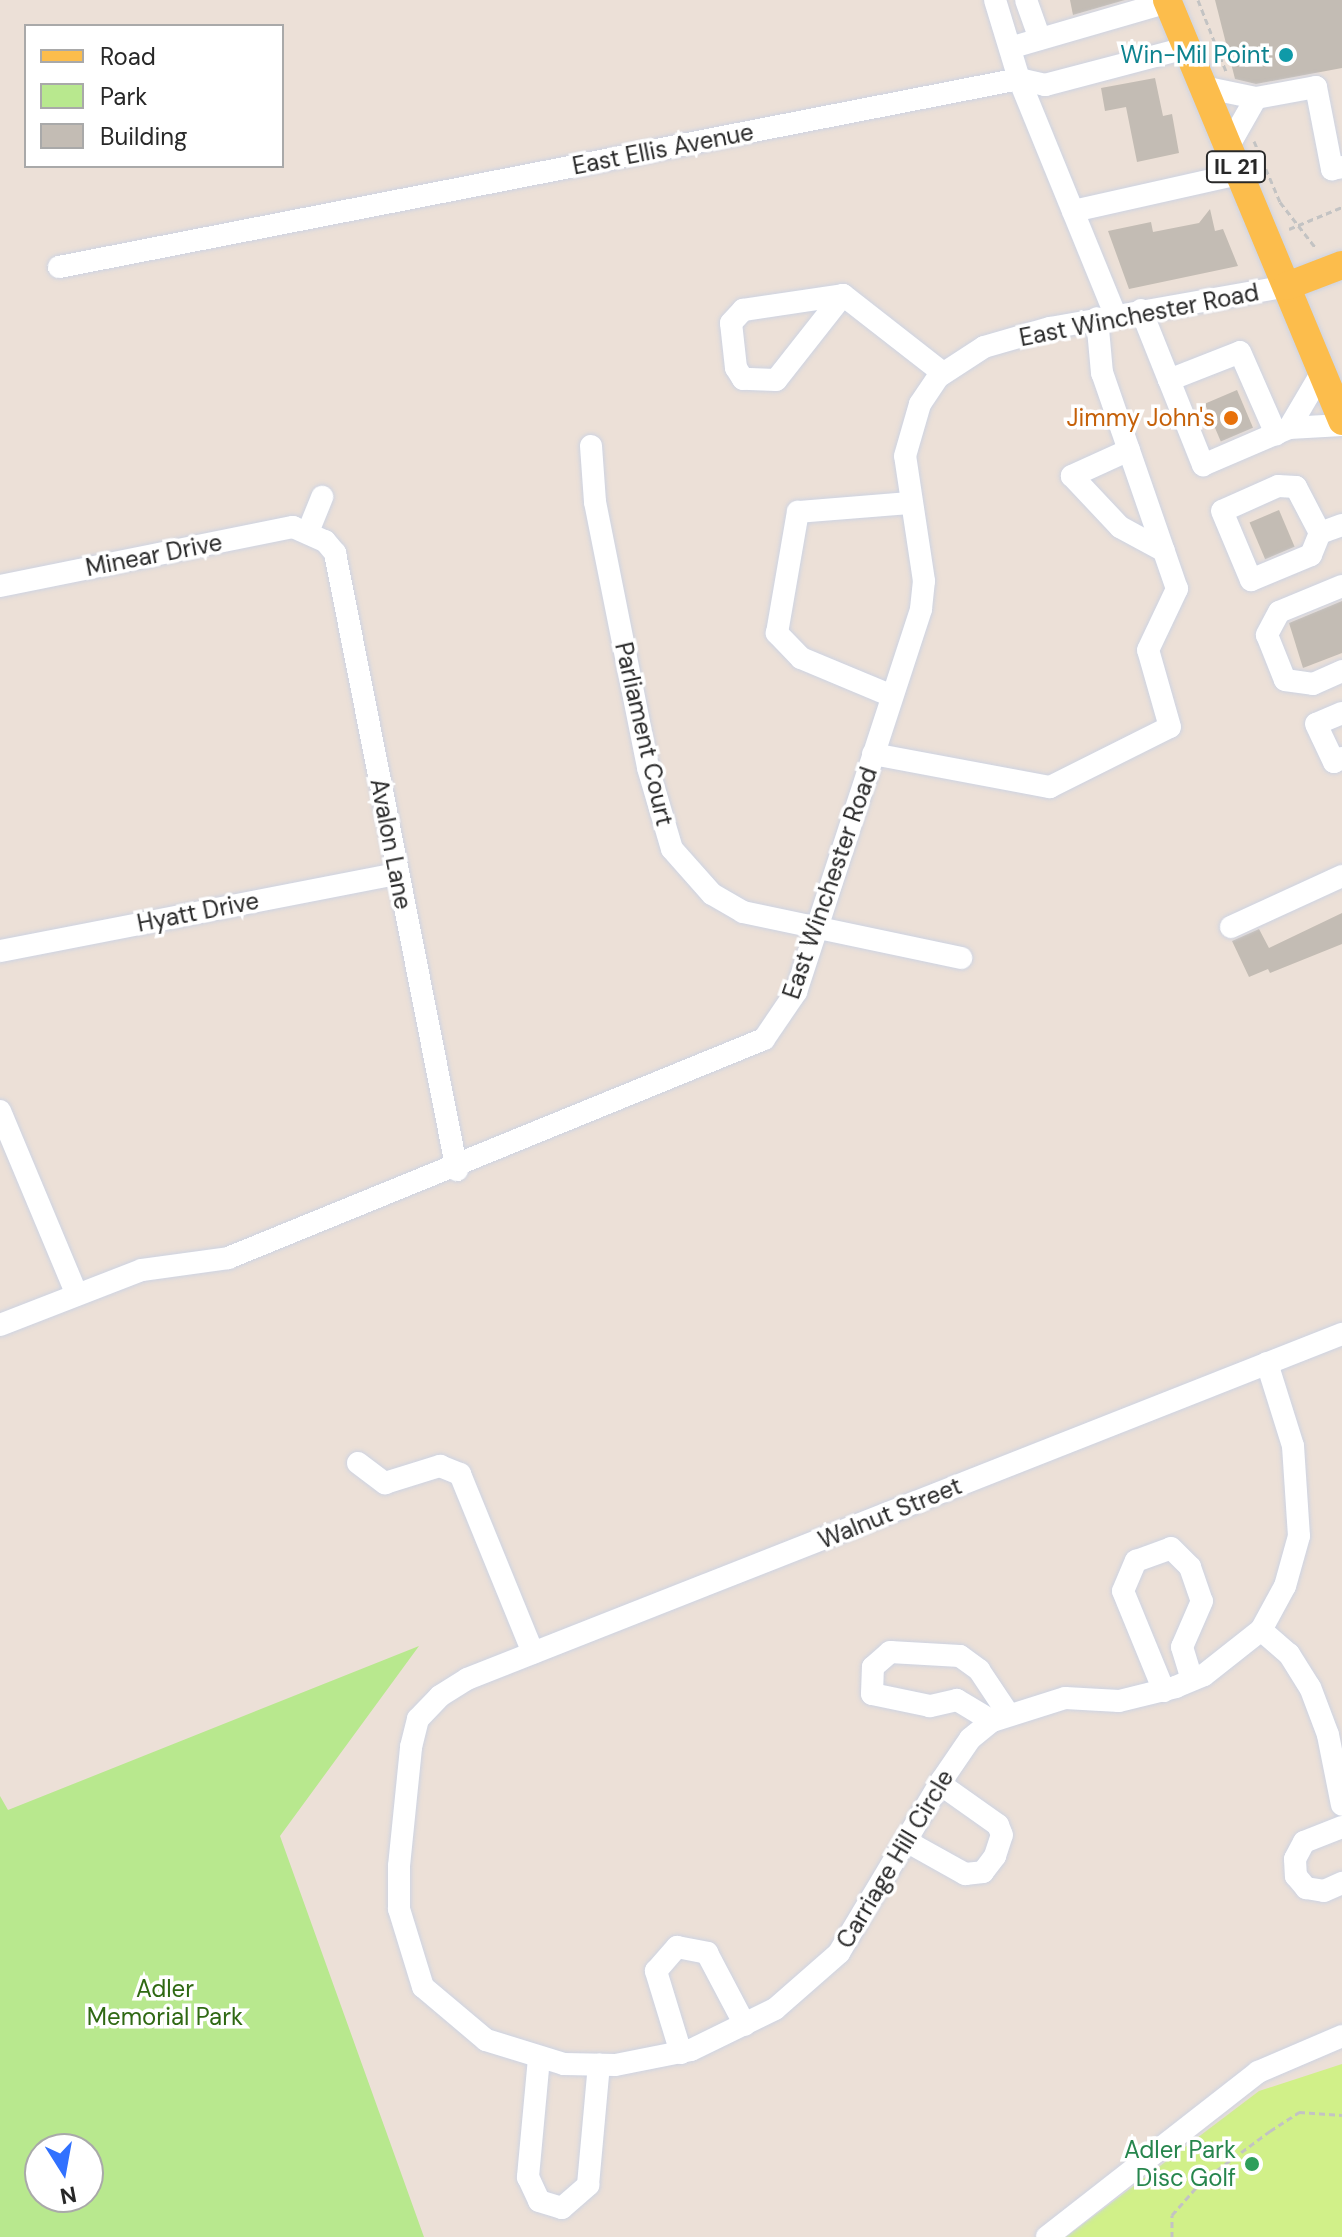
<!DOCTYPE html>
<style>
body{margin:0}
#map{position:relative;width:1342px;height:2237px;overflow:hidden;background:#ece0d7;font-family:"DM Sans",sans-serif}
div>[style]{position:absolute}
.green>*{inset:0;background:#b8e88e}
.pitch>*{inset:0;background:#d1f089}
.building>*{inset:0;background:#c3bcb4;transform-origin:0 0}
.path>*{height:3px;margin-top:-1.5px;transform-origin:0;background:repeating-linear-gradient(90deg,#c3c3c3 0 6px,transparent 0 10px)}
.roads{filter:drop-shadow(0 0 2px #cdd3e2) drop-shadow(0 0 2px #cdd3e2)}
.minor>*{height:22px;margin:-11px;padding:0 11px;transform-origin:11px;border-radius:11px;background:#fff}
.major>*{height:28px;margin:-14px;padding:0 14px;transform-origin:14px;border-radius:14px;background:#fcbd4c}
.dots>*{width:22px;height:22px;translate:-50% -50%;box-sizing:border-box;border:4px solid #fff;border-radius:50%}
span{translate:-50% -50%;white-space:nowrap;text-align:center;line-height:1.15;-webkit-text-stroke:7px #fff;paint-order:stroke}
.shield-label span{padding:2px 6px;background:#fff;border:2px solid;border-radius:6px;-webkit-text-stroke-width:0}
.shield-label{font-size:22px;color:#282828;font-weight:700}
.culture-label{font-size:24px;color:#0d838f}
.right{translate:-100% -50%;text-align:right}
.street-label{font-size:24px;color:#282828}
.food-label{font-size:24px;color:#c56008}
.park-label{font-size:24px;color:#2f6913}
.leisure-label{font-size:24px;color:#27864d}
.legend{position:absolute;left:24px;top:24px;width:260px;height:144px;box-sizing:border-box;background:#fff;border:2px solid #a9a9a9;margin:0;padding:10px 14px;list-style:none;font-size:24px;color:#282828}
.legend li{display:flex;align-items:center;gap:16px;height:40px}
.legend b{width:40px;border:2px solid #a9a9a9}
.north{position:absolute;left:24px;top:2133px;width:80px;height:80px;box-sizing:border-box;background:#fff;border:2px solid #a9a9a9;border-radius:50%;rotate:169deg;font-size:22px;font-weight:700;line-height:32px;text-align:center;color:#282828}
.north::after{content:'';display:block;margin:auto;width:28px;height:36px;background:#3171ff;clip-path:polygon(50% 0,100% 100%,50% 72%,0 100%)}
</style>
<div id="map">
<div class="green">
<i style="clip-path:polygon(evenodd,419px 1646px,280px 1836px,424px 2237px,0 2237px,0 1796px,8px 1810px,419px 1646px,88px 2149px,88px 2197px,40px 2197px,40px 2149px,88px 2149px)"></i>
</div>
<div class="pitch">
<i style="clip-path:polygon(1342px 2064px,1342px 2237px,1066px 2237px,1259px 2091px)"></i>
</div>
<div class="building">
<i style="clip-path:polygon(1070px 0,1125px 0,1073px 15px)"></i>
<i style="clip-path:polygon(1215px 0,1342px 0,1342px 68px,1256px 84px,1235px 79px)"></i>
<i style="clip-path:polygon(1155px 78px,1163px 116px,1172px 114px,1179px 153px,1137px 162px,1126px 107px,1105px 111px,1101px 88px)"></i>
<i style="clip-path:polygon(1210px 209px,1215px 231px,1223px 229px,1238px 266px,1129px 289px,1108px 231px,1151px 222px,1153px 232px,1199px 223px)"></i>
<i style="left:1237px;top:390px;width:41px;height:35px;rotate:67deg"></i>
<i style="left:1279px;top:510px;width:40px;height:32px;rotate:67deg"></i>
<i style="clip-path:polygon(1342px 601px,1342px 653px,1303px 668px,1289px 623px)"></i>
<i style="clip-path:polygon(1342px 913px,1342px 944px,1270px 973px,1268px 969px,1249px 977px,1232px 941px,1259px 929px,1269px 948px)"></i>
</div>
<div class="path">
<i style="left:1198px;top:0;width:76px;rotate:68.5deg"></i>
<i style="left:1254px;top:141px;width:66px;rotate:66.9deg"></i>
<i style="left:1280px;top:202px;width:57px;rotate:52.1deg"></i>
<i style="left:1289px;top:229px;width:57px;rotate:-22.5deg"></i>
<i style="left:1172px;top:2237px;width:22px;rotate:-90deg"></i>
<i style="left:1172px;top:2215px;width:44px;rotate:-48.7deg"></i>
<i style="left:1201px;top:2182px;width:86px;rotate:-36.5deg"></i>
<i style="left:1270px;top:2131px;width:35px;rotate:-33deg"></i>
<i style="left:1299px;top:2112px;width:43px;rotate:4deg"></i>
</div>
<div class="roads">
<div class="minor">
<i style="left:995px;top:0;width:83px;rotate:73.1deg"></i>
<i style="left:1019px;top:79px;width:27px;rotate:13deg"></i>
<i style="left:1045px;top:85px;width:146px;rotate:-14.7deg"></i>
<i style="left:1026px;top:0;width:41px;rotate:70.3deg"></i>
<i style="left:1013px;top:47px;width:161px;rotate:-16.2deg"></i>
<i style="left:1203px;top:87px;width:54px;rotate:11.7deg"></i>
<i style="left:1256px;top:98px;width:61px;rotate:-10.4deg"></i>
<i style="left:1316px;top:87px;width:84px;rotate:79deg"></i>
<i style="left:1332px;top:169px;width:10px;rotate:-11deg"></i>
<i style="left:1228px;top:147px;width:56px;rotate:-60.3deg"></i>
<i style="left:1073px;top:211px;width:170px;rotate:-12.6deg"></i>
<i style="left:59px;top:267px;width:978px;rotate:-11.08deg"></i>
<i style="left:1019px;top:79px;width:254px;rotate:67.8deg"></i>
<i style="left:843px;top:295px;width:108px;rotate:128.2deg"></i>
<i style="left:776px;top:380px;width:33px;rotate:-178deg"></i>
<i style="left:743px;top:379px;width:13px;rotate:-122deg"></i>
<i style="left:736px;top:368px;width:45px;rotate:-96.3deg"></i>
<i style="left:731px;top:323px;width:18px;rotate:-47deg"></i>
<i style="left:743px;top:310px;width:101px;rotate:-8.5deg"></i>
<i style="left:843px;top:295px;width:127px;rotate:38deg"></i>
<i style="left:1141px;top:310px;width:75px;rotate:68.2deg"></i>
<i style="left:1169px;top:380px;width:76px;rotate:-21.5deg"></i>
<i style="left:1240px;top:352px;width:90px;rotate:66.3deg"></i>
<i style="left:1169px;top:380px;width:92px;rotate:68.2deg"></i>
<i style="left:1203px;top:465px;width:94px;rotate:-23.3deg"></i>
<i style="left:1289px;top:428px;width:53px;rotate:-3.2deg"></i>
<i style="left:1289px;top:428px;width:65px;rotate:-59.5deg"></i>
<i style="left:591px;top:446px;width:56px;rotate:85.9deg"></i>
<i style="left:595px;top:502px;width:271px;rotate:78.7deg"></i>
<i style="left:648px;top:768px;width:84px;rotate:73.5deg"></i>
<i style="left:672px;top:849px;width:60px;rotate:48.4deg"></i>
<i style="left:712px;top:894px;width:36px;rotate:30deg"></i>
<i style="left:743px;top:912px;width:223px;rotate:11.9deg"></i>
<i style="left:1129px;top:450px;width:63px;rotate:155.5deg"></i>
<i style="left:1072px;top:476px;width:70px;rotate:46.7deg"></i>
<i style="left:1120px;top:527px;width:50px;rotate:28.6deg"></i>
<i style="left:308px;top:532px;width:38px;rotate:-68deg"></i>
<i style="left:1320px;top:533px;width:52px;rotate:-117.6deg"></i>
<i style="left:1296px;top:487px;width:18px;rotate:-177deg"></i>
<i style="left:1278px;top:486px;width:61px;rotate:155.9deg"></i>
<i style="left:1222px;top:511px;width:75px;rotate:67.2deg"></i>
<i style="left:1251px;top:580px;width:65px;rotate:-22.6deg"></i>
<i style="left:1311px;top:555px;width:24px;rotate:-68deg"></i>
<i style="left:1320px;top:533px;width:23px;rotate:-20deg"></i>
<i style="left:0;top:586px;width:299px;rotate:-11.4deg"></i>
<i style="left:293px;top:527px;width:35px;rotate:24deg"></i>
<i style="left:325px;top:541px;width:16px;rotate:50deg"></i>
<i style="left:335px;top:553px;width:629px;rotate:78.82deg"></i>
<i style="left:1342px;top:586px;width:68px;rotate:157.6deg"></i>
<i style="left:1279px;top:612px;width:26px;rotate:118deg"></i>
<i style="left:1267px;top:635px;width:48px;rotate:68.2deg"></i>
<i style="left:1285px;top:680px;width:28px;rotate:8deg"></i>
<i style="left:1313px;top:684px;width:32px;rotate:-24deg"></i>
<i style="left:892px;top:696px;width:99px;rotate:-157.3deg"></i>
<i style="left:801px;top:658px;width:35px;rotate:-134deg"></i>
<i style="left:777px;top:633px;width:123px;rotate:-80.2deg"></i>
<i style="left:798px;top:512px;width:113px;rotate:-4.6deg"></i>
<i style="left:1342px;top:713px;width:28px;rotate:157deg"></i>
<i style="left:1316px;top:724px;width:42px;rotate:64.7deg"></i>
<i style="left:1334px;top:762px;width:9px;rotate:-27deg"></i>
<i style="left:873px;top:754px;width:180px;rotate:10.6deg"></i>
<i style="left:1050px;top:787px;width:134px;rotate:-26.6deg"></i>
<i style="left:1170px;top:727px;width:80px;rotate:-105.9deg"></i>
<i style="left:1148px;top:650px;width:68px;rotate:-64.6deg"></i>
<i style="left:1177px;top:589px;width:229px;rotate:-109.1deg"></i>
<i style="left:1102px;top:373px;width:55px;rotate:-95.2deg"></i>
<i style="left:1231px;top:927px;width:122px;rotate:-24.7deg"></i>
<i style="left:0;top:951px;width:403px;rotate:-11deg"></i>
<i style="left:0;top:1111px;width:199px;rotate:67.3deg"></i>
<i style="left:0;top:1325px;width:152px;rotate:-21.2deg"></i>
<i style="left:142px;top:1270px;width:87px;rotate:-7.9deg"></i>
<i style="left:228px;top:1258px;width:579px;rotate:-22.22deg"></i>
<i style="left:764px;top:1039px;width:57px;rotate:-55.8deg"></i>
<i style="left:796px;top:992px;width:403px;rotate:-71.9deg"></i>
<i style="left:921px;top:609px;width:28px;rotate:-84deg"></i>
<i style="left:924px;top:581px;width:126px;rotate:-98.6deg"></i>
<i style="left:905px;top:456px;width:54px;rotate:-73.9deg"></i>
<i style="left:920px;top:404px;width:32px;rotate:-56deg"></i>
<i style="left:938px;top:377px;width:55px;rotate:-33.1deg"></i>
<i style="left:984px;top:347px;width:69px;rotate:-16.1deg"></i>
<i style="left:1050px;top:328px;width:241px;rotate:-10deg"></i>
<i style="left:1267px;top:1363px;width:87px;rotate:72.6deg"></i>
<i style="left:1293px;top:1446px;width:90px;rotate:86.2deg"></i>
<i style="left:1299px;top:1536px;width:52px;rotate:105.6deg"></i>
<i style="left:1285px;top:1586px;width:50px;rotate:118.6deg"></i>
<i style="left:1261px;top:1630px;width:73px;rotate:141.7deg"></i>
<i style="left:1204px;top:1675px;width:30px;rotate:157deg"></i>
<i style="left:1176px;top:1687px;width:59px;rotate:166.2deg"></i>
<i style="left:1119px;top:1701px;width:54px;rotate:-176.8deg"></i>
<i style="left:1065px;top:1698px;width:77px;rotate:162.5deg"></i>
<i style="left:992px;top:1721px;width:28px;rotate:141deg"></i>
<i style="left:970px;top:1739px;width:50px;rotate:124.3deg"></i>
<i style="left:942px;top:1780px;width:201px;rotate:120.8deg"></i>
<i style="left:839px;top:1953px;width:85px;rotate:138.8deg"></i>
<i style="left:775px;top:2009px;width:93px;rotate:154deg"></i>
<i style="left:691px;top:2050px;width:77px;rotate:168.8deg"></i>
<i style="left:615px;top:2065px;width:51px;rotate:-178.9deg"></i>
<i style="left:564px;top:2064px;width:82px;rotate:-162.9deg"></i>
<i style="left:486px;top:2040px;width:82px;rotate:-139.9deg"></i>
<i style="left:423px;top:1987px;width:82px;rotate:-107.1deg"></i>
<i style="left:399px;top:1909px;width:43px;rotate:-90deg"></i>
<i style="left:399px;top:1866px;width:120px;rotate:-84.2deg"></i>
<i style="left:411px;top:1747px;width:29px;rotate:-76deg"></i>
<i style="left:418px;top:1719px;width:32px;rotate:-46deg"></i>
<i style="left:440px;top:1696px;width:32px;rotate:-32deg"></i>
<i style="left:467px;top:1679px;width:941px;rotate:-21.52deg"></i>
<i style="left:358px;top:1463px;width:34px;rotate:37deg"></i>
<i style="left:385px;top:1483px;width:58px;rotate:-17.2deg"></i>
<i style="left:440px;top:1466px;width:22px;rotate:22deg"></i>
<i style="left:460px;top:1474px;width:193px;rotate:67.8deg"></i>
<i style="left:1261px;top:1630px;width:37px;rotate:41deg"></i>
<i style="left:1289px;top:1654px;width:39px;rotate:58deg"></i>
<i style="left:1310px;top:1687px;width:51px;rotate:69.4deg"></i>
<i style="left:1328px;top:1735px;width:71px;rotate:78.7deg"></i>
<i style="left:1164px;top:1691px;width:108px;rotate:-112.3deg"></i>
<i style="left:1123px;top:1591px;width:33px;rotate:-67deg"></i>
<i style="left:1136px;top:1561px;width:37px;rotate:-20deg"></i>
<i style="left:1171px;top:1548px;width:27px;rotate:45deg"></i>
<i style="left:1190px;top:1567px;width:36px;rotate:71deg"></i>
<i style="left:1202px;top:1601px;width:50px;rotate:113.5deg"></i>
<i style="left:1182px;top:1647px;width:34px;rotate:73deg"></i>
<i style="left:992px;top:1721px;width:41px;rotate:-149deg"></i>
<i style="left:957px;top:1700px;width:28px;rotate:167deg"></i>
<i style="left:930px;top:1706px;width:59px;rotate:-168.3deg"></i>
<i style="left:872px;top:1694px;width:27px;rotate:-88deg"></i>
<i style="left:873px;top:1667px;width:23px;rotate:-41deg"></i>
<i style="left:890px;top:1652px;width:70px;rotate:3.3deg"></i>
<i style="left:960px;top:1656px;width:24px;rotate:36deg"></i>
<i style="left:979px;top:1670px;width:50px;rotate:56.3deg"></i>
<i style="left:1342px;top:1827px;width:41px;rotate:158.5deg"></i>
<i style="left:1304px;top:1842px;width:19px;rotate:118deg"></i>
<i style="left:1295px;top:1859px;width:17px;rotate:87deg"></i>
<i style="left:1296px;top:1876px;width:16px;rotate:50deg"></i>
<i style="left:1306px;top:1888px;width:18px;rotate:9deg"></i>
<i style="left:1324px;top:1891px;width:20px;rotate:-24deg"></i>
<i style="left:906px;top:1841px;width:68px;rotate:29.2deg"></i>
<i style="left:965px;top:1874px;width:18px;rotate:-6deg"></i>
<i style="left:983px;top:1872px;width:20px;rotate:-53deg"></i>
<i style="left:995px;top:1856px;width:22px;rotate:-72deg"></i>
<i style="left:1002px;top:1835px;width:11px;rotate:-112deg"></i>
<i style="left:998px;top:1825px;width:71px;rotate:-144.7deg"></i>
<i style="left:681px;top:2053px;width:86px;rotate:-107deg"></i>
<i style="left:656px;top:1971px;width:32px;rotate:-49deg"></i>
<i style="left:677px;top:1947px;width:31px;rotate:11deg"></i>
<i style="left:707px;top:1953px;width:81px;rotate:62.2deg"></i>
<i style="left:539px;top:2058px;width:120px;rotate:95.3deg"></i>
<i style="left:528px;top:2177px;width:26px;rotate:65deg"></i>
<i style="left:539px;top:2201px;width:24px;rotate:17deg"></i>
<i style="left:562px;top:2208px;width:35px;rotate:-41deg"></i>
<i style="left:588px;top:2185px;width:121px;rotate:-84.8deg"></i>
<i style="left:1047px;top:2237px;width:268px;rotate:-38deg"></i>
<i style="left:1258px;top:2072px;width:91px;rotate:-23.2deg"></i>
</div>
<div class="major">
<i style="left:1167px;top:0;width:456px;rotate:67.4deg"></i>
<i style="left:1287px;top:286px;width:59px;rotate:-20.9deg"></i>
</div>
</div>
<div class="dots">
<i style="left:1286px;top:55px;background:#0f9aa8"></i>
<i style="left:1231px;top:418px;background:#e8710a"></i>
<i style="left:1252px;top:2164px;background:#2e9e5b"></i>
</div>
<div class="shield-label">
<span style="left:1236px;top:167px">IL 21</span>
</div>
<div class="culture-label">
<span class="right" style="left:1270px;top:55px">Win-Mil Point</span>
</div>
<div class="street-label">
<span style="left:663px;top:149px;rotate:-11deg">East Ellis Avenue</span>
<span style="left:1139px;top:315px;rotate:-11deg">East Winchester Road</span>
<span style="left:154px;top:555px;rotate:-11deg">Minear Drive</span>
<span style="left:644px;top:734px;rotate:77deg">Parliament Court</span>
<span style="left:391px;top:844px;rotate:79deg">Avalon Lane</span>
<span style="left:830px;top:883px;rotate:-71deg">East Winchester Road</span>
<span style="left:198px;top:912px;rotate:-11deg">Hyatt Drive</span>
<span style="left:890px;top:1513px;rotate:-22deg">Walnut Street</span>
<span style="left:895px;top:1859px;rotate:-59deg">Carriage Hill Circle</span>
</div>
<div class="food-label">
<span class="right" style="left:1215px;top:418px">Jimmy John's</span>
</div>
<div class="park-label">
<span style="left:165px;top:2003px">Adler<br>Memorial Park</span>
</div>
<div class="leisure-label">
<span class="right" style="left:1236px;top:2164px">Adler Park<br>Disc Golf</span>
</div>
<ul class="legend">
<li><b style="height:10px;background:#fcbd4c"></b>Road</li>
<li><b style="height:22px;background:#b8e88e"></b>Park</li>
<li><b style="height:22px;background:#c3bcb4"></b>Building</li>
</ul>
<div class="north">N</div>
</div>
